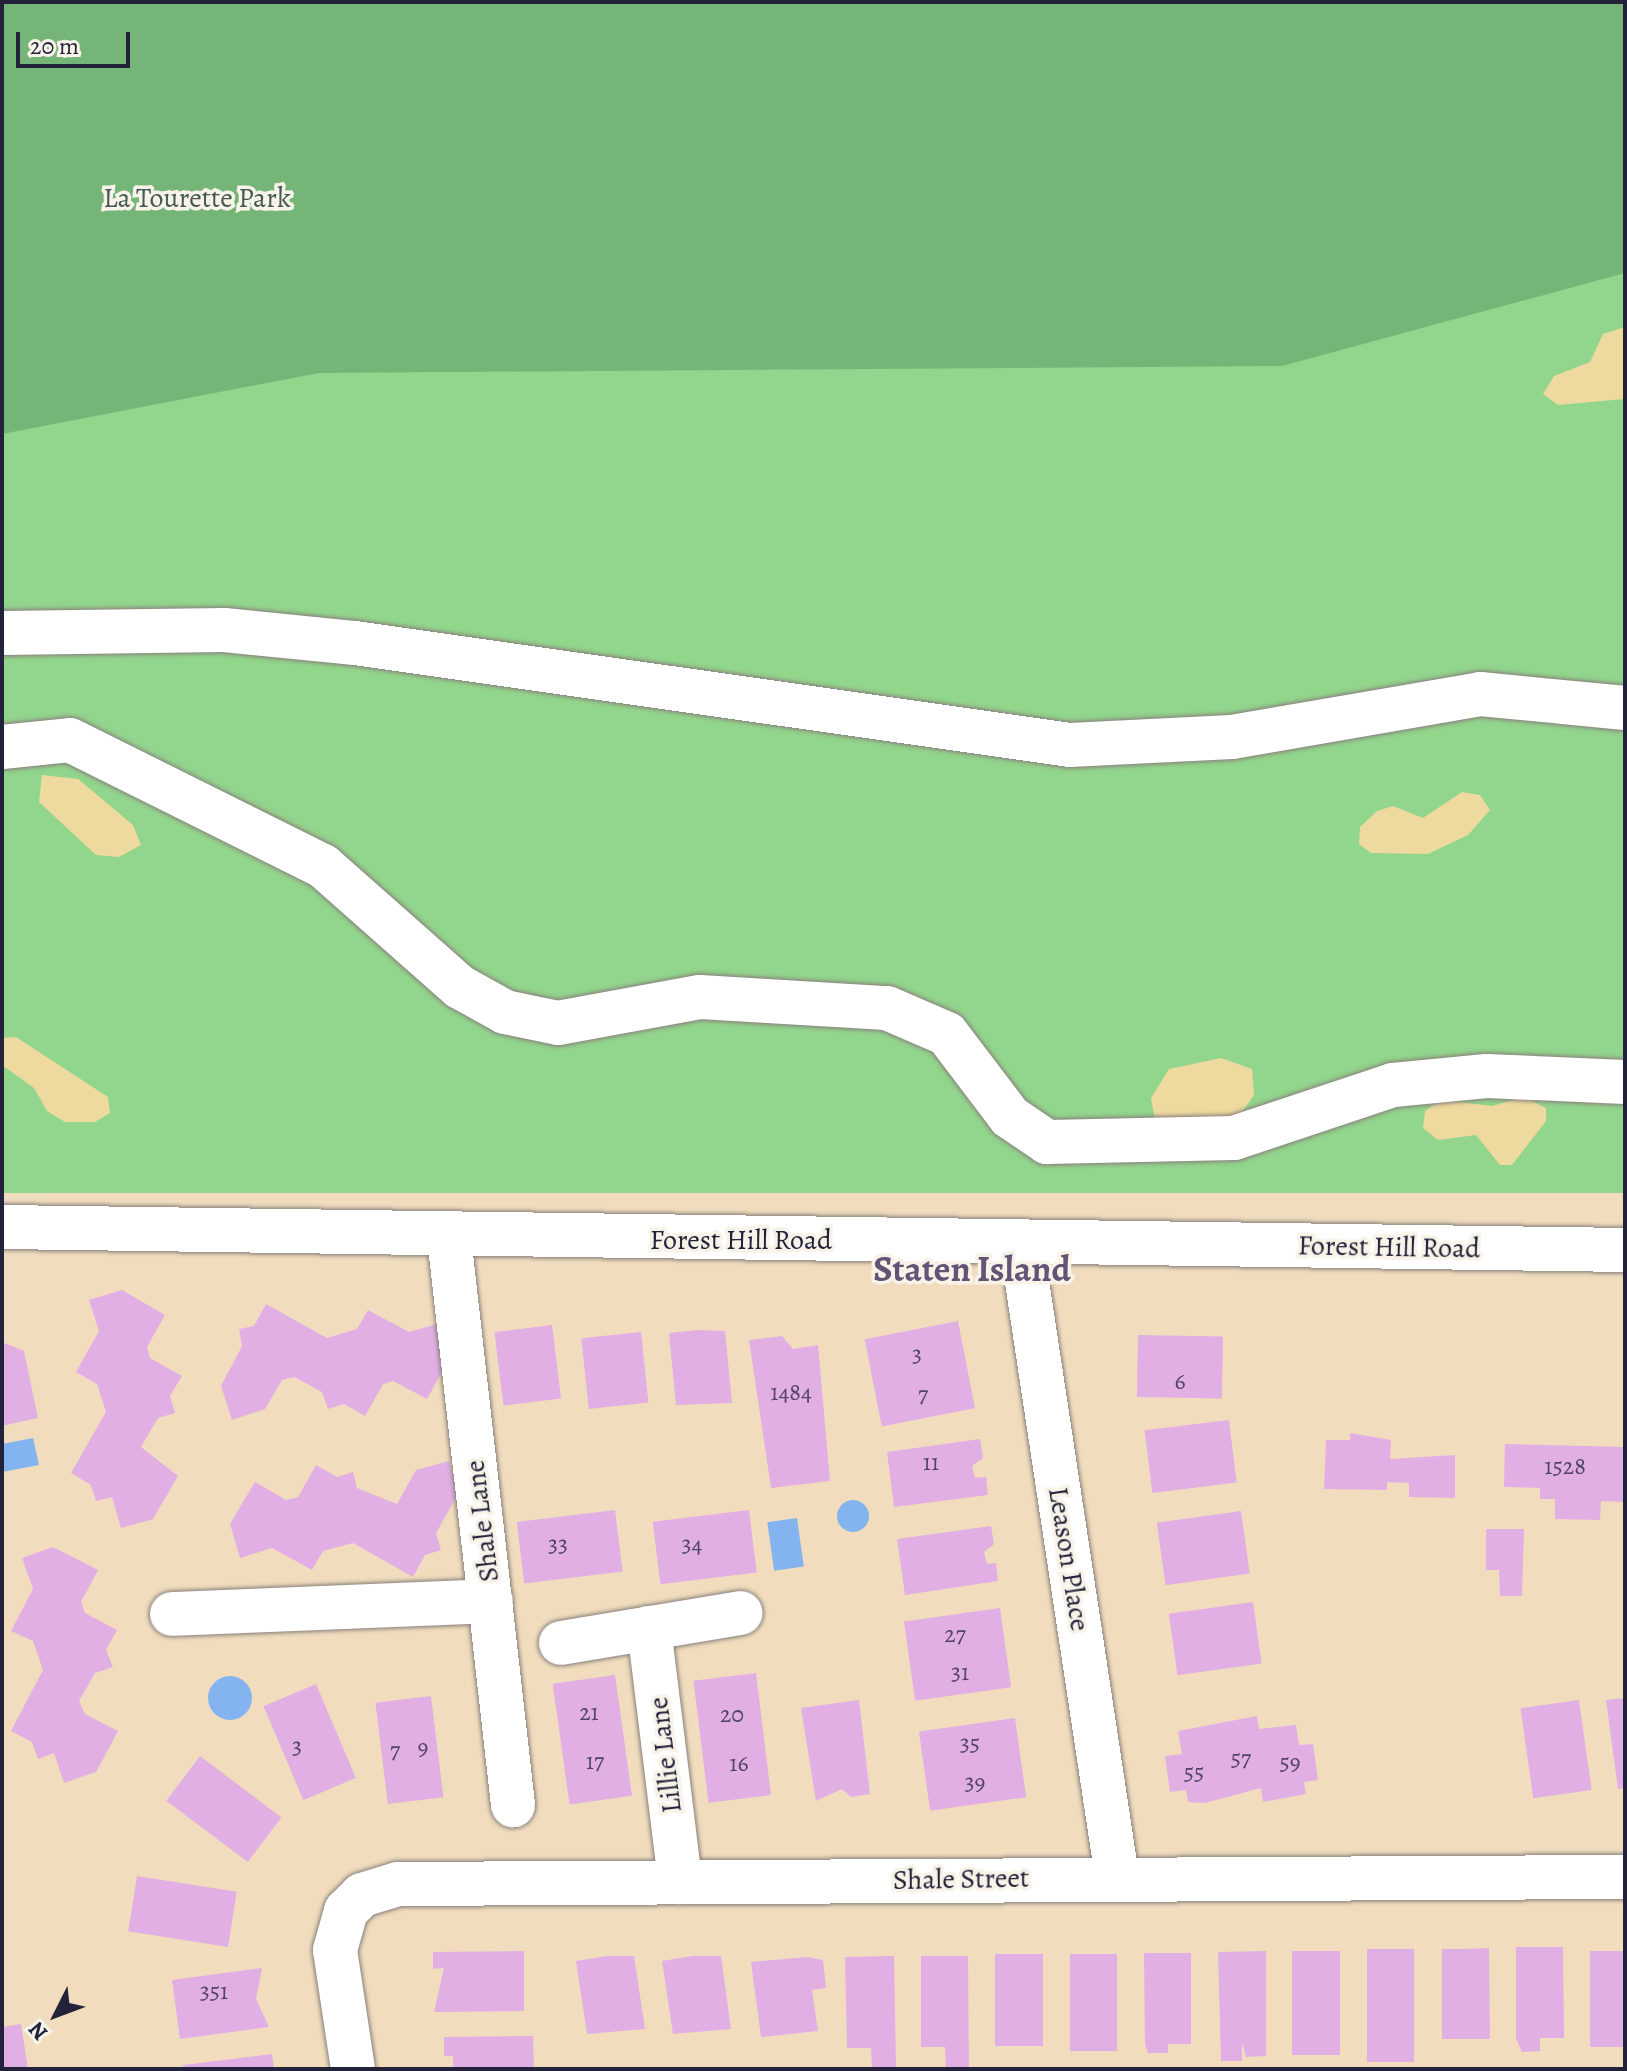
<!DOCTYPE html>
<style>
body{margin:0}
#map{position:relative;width:1627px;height:2071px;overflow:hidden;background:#f1ddbe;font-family:Alegreya,serif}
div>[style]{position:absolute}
.green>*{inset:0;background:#92d58d;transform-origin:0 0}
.forest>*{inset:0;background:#75b678}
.sand>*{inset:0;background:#eeda9e}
.water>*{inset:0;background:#83b4ef;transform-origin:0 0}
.round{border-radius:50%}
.building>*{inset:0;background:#e1afe4;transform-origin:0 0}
.roads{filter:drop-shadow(0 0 2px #8a807c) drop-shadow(0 0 2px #8a807c)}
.minor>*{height:44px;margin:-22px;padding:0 22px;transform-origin:22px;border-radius:22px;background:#fff}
span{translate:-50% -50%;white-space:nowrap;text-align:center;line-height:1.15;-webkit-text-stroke:7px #f7f3e8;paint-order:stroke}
.number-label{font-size:24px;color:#524565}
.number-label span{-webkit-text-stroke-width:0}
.park-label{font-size:28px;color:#445854}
.street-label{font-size:28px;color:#22223b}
.district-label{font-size:36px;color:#655376;font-weight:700}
.frame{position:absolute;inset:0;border:4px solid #22223b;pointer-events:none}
.north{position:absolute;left:16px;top:1975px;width:80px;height:80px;-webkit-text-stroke:6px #f7f3e8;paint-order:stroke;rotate:228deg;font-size:22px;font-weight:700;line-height:32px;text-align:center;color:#22223b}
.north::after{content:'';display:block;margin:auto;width:28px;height:36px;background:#22223b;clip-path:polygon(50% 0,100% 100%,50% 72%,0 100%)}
.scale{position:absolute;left:16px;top:32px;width:114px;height:36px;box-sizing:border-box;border:4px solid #22223b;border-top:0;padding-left:10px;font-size:24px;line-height:28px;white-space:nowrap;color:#22223b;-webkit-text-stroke:6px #f7f3e8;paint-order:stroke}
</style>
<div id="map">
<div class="green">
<i style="left:2px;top:2px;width:1623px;height:1191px"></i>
</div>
<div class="forest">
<i style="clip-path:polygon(2px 2px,1625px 2px,1625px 273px,1282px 366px,319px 373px,2px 434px)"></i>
</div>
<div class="sand">
<i style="clip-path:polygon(1625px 327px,1624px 399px,1558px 405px,1543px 394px,1554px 376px,1590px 362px,1603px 334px)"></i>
<i style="clip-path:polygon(42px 775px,78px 779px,133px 825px,141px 845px,119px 857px,96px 855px,39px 802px)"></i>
<i style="clip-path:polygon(1462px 792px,1480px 795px,1490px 810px,1468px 835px,1428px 854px,1371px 853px,1359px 844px,1360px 827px,1377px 811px,1393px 806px,1423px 818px)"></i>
<i style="clip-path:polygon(16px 1037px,108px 1097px,110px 1113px,95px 1122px,65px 1122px,47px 1111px,34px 1088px,2px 1065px,2px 1038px)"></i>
<i style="clip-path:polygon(1221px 1058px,1252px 1069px,1254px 1095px,1238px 1118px,1155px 1120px,1151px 1098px,1169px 1069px)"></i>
<i style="clip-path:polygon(1524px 1097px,1546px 1108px,1546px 1121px,1512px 1165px,1500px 1165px,1476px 1135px,1438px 1140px,1423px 1128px,1425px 1111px,1441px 1100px,1492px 1106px)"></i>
</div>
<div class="water">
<i style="clip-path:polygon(33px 1438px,39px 1465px,2px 1472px,2px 1444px)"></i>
<i class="round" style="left:837px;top:1500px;width:32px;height:32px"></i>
<i style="left:797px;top:1518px;width:49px;height:30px;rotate:82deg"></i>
<i class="round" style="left:208px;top:1676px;width:44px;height:44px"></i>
</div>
<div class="building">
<i style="clip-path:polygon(122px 1290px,165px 1315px,147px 1347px,150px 1358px,182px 1376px,170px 1396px,175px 1413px,158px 1418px,141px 1447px,178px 1476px,153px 1519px,121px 1528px,112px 1497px,96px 1501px,91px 1485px,71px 1473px,106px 1412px,97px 1384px,76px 1372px,99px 1331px,89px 1300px)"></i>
<i style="clip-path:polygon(266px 1304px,327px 1338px,357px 1329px,368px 1310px,409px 1332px,441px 1323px,450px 1357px,427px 1399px,393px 1381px,383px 1384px,365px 1416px,344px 1404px,328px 1409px,322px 1392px,294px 1377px,282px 1380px,265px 1409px,232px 1420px,221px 1386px,242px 1346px,239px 1329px,254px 1326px)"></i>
<i style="left:958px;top:1321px;width:89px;height:95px;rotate:79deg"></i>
<i style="left:552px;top:1325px;width:74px;height:58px;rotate:83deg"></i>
<i style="clip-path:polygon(697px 1330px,725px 1331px,732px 1403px,676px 1405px,669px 1333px)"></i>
<i style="left:641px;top:1332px;width:71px;height:60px;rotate:84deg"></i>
<i style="left:1138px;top:1335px;width:85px;height:62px;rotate:1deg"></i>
<i style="clip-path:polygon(782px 1336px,793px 1349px,818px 1345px,830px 1481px,771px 1488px,749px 1340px)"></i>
<i style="clip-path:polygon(2px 1342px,24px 1351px,38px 1418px,2px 1426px)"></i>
<i style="left:1229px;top:1420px;width:63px;height:85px;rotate:83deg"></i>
<i style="clip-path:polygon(1350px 1433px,1391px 1440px,1390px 1459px,1455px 1455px,1455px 1498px,1409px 1497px,1409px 1483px,1387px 1482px,1387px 1490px,1324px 1489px,1326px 1440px,1350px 1440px)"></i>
<i style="clip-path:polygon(980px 1439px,983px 1458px,972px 1466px,975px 1478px,986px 1477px,988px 1495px,894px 1507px,887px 1452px)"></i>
<i style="clip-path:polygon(1505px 1444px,1625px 1447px,1625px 1502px,1601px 1501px,1600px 1520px,1555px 1519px,1555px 1499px,1540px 1499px,1540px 1488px,1504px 1487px)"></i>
<i style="clip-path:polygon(449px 1461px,458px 1494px,436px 1533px,441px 1550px,425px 1555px,413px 1577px,353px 1543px,323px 1551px,312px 1570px,272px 1548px,240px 1558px,230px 1524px,255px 1482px,286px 1500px,298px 1497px,316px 1465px,337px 1477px,353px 1472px,357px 1488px,397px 1504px,416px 1470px)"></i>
<i style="left:615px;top:1510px;width:62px;height:99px;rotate:83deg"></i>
<i style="left:749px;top:1510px;width:63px;height:97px;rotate:83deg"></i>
<i style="left:1241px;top:1511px;width:63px;height:85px;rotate:82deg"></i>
<i style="clip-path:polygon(991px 1526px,994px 1544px,984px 1552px,987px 1564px,996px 1563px,998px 1581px,905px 1595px,897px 1539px)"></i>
<i style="clip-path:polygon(1486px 1529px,1524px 1529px,1522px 1596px,1500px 1596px,1499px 1570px,1486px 1570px)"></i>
<i style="clip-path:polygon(53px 1547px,98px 1570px,81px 1602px,85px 1613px,117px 1630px,106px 1650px,113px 1667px,95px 1673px,79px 1701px,85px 1714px,118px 1731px,96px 1772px,64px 1783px,54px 1753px,38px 1759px,32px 1742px,11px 1731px,43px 1670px,33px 1641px,11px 1631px,33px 1589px,22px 1558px)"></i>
<i style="left:1253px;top:1602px;width:62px;height:85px;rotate:82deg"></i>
<i style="left:1000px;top:1608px;width:80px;height:97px;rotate:82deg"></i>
<i style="left:756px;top:1673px;width:123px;height:63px;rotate:83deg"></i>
<i style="left:615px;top:1675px;width:122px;height:63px;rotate:82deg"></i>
<i style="left:316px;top:1684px;width:102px;height:57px;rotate:67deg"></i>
<i style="left:431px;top:1696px;width:102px;height:56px;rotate:83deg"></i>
<i style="clip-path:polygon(1625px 1698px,1625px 1788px,1618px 1789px,1606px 1700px)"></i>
<i style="clip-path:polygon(859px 1700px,870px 1794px,851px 1797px,842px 1789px,816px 1801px,801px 1708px)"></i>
<i style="left:1579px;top:1700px;width:91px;height:59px;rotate:82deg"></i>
<i style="clip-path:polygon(1257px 1716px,1259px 1729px,1296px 1725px,1299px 1745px,1313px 1744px,1318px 1780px,1304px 1782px,1306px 1794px,1263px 1802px,1261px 1788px,1205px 1803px,1188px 1802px,1186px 1790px,1170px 1792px,1165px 1756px,1182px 1754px,1178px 1731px)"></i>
<i style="left:1015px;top:1718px;width:80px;height:97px;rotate:82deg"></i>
<i style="left:200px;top:1756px;width:102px;height:56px;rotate:37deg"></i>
<i style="left:137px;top:1876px;width:101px;height:56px;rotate:9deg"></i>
<i style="clip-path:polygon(1516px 1947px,1563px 1947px,1564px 2038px,1540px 2038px,1540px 2051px,1522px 2052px,1516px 2039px)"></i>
<i style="left:1367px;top:1949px;width:47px;height:113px"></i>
<i style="clip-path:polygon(1466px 1949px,1489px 1948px,1490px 2039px,1442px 2039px,1442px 1949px)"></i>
<i style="clip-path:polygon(524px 1951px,524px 2011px,434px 2012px,444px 1968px,433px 1969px,433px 1952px)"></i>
<i style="clip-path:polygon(1266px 1951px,1266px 2056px,1246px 2057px,1242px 2042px,1242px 2061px,1221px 2061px,1218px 1952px)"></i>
<i style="left:1292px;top:1951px;width:48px;height:104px"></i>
<i style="left:1590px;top:1951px;width:35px;height:96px"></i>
<i style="clip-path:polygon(1144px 1953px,1191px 1953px,1191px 2044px,1168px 2044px,1168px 2053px,1148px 2053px,1145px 2043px)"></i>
<i style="left:995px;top:1954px;width:48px;height:92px"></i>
<i style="left:1070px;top:1954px;width:47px;height:97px"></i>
<i style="clip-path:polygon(607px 1956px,634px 1956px,645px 2029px,587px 2034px,576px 1961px)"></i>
<i style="clip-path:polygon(693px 1956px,721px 1956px,731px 2029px,673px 2034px,662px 1961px)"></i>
<i style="clip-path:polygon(894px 1956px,896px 2069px,872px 2069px,871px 2048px,847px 2048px,845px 1957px)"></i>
<i style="clip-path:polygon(921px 1956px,968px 1956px,969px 2069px,946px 2069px,945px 2047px,921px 2047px)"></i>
<i style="clip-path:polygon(808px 1957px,823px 1960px,826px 1988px,812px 1990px,818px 2031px,761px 2037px,751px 1962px)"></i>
<i style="clip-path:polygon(262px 1968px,256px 1999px,269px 2027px,180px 2039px,172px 1980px)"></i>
<i style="clip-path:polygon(21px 2024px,28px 2069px,2px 2069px,2px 2027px)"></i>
<i style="clip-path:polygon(533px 2036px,534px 2069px,453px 2069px,453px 2056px,444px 2056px,444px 2037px)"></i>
<i style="clip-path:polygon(272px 2054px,274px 2069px,184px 2069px,183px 2065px)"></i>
</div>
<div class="roads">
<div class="minor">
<i style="left:2px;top:633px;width:222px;rotate:-0.8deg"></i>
<i style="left:224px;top:630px;width:132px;rotate:5.7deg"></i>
<i style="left:355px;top:643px;width:722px;rotate:8.12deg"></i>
<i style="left:1070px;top:745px;width:162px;rotate:-2.8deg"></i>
<i style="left:1232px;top:737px;width:252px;rotate:-9.8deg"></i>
<i style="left:1480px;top:694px;width:146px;rotate:5.5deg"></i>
<i style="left:2px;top:747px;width:68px;rotate:-5.9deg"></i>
<i style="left:70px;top:740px;width:283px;rotate:26.5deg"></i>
<i style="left:323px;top:866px;width:183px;rotate:41.5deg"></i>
<i style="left:460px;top:987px;width:51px;rotate:29.1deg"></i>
<i style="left:505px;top:1012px;width:54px;rotate:11.7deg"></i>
<i style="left:558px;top:1023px;width:144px;rotate:-10.4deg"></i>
<i style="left:700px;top:997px;width:187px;rotate:3.4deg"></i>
<i style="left:887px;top:1008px;width:65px;rotate:23.4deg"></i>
<i style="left:947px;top:1034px;width:104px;rotate:52.8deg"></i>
<i style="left:1010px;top:1117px;width:45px;rotate:34deg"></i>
<i style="left:1047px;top:1142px;width:187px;rotate:-1.2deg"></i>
<i style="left:1234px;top:1138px;width:168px;rotate:-18.4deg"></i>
<i style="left:1393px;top:1085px;width:94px;rotate:-5.5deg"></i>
<i style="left:1487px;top:1076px;width:138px;rotate:2.5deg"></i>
<i style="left:2px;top:1227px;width:1623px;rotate:0.81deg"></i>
<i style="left:449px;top:1237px;width:572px;rotate:83.57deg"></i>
<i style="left:1021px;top:1242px;width:642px;rotate:81.4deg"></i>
<i style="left:172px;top:1614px;width:319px;rotate:-2.3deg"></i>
<i style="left:649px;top:1628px;width:256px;rotate:83deg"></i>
<i style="left:561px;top:1643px;width:182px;rotate:-9.5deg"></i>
<i style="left:353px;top:2069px;width:120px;rotate:-98.6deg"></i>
<i style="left:335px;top:1950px;width:41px;rotate:-74.2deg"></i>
<i style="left:346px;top:1911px;width:23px;rotate:-45deg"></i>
<i style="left:362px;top:1895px;width:38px;rotate:-17deg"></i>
<i style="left:398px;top:1884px;width:1227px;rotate:-0.33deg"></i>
</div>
</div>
<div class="number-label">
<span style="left:917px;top:1355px">3</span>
<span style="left:1180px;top:1382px">6</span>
<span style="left:791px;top:1393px">1484</span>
<span style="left:923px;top:1395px">7</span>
<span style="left:931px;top:1463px">11</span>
<span style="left:1565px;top:1467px">1528</span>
<span style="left:558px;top:1545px">33</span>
<span style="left:692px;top:1545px">34</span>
<span style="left:955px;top:1635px">27</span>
<span style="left:960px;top:1673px">31</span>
<span style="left:589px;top:1713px">21</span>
<span style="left:732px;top:1715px">20</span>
<span style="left:970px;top:1744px">35</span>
<span style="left:297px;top:1747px">3</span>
<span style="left:423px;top:1748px">9</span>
<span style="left:395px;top:1751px">7</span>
<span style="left:1241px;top:1759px">57</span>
<span style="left:595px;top:1762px">17</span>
<span style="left:1290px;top:1763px">59</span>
<span style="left:739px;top:1764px">16</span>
<span style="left:1194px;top:1773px">55</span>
<span style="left:975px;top:1783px">39</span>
<span style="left:214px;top:1992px">351</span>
</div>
<div class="park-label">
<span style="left:197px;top:198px">La Tourette Park</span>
</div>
<div class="street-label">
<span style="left:741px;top:1240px">Forest Hill Road</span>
<span style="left:1389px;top:1247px;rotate:1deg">Forest Hill Road</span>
<span style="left:482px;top:1521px;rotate:-97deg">Shale Lane</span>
<span style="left:1069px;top:1559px;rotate:81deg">Leason Place</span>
<span style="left:665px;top:1755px;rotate:-97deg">Lillie Lane</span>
<span style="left:961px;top:1879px;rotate:-1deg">Shale Street</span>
</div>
<div class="district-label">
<span style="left:972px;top:1269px">Staten Island</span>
</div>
<div class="frame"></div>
<div class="north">N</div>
<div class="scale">20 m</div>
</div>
